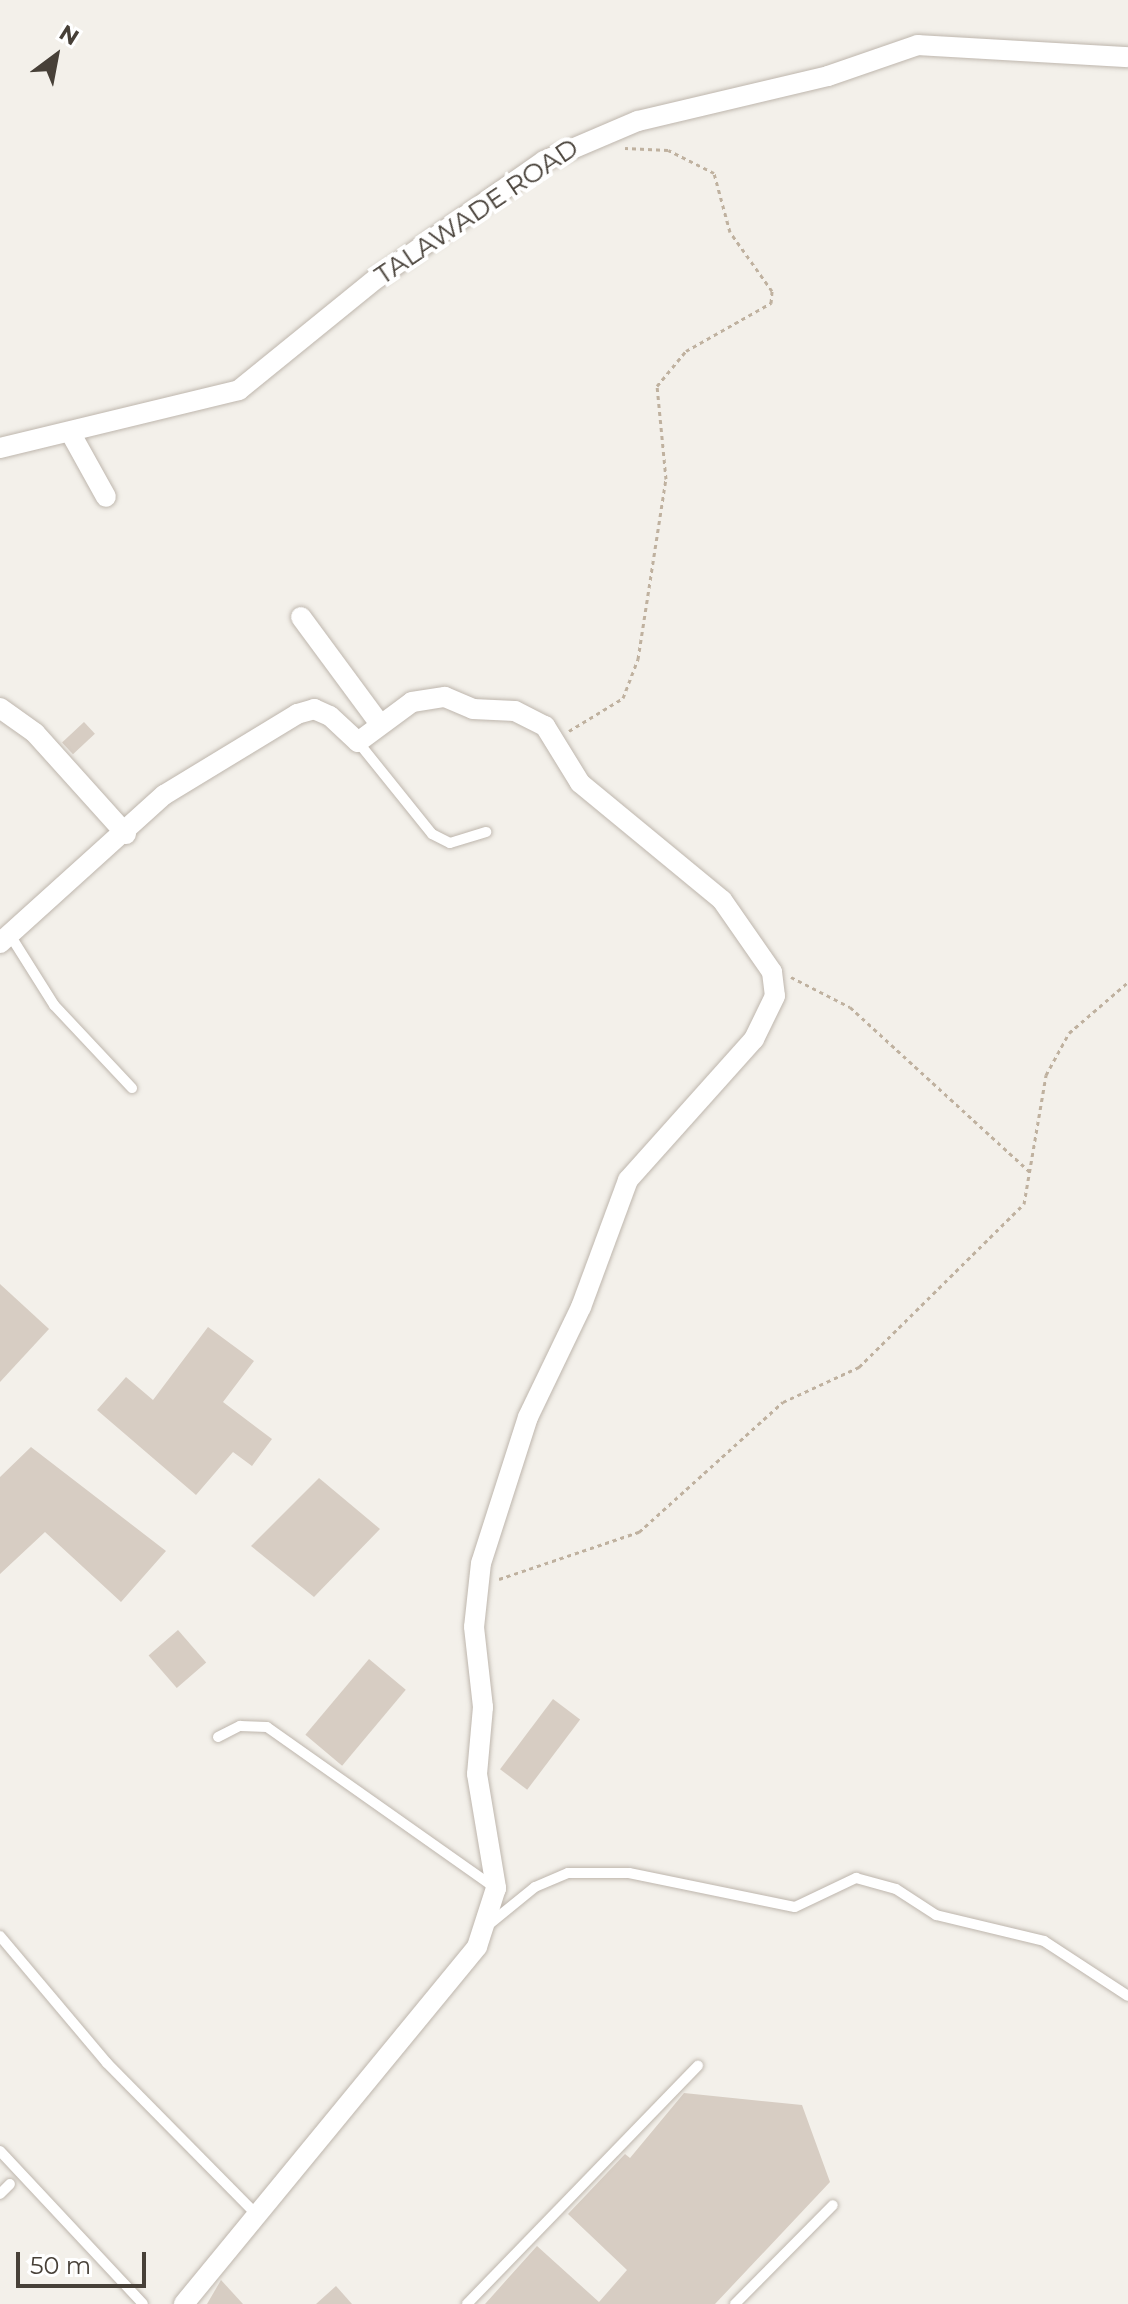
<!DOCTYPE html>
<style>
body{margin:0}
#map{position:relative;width:1128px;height:2304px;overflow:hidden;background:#f3f0ea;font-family:Montserrat,sans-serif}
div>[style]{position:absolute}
.building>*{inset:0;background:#d7cdc3;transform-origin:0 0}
.path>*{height:3px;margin-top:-1.5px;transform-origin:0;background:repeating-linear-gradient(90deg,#bfb19f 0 4px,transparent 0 8px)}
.roads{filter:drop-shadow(0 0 2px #beb6ad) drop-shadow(0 0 2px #beb6ad)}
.lane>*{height:10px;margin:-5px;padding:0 5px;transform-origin:5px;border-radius:5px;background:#fff}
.street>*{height:20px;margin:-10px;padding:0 10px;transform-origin:10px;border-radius:10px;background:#fff}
span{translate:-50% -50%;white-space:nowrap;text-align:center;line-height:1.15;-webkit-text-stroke:8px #fff;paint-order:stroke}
.street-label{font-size:26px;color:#474038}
.north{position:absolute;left:16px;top:16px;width:80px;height:80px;-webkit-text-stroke:6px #fff;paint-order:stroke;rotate:32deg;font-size:22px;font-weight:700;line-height:32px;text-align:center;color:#474038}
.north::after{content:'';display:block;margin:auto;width:28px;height:36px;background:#474038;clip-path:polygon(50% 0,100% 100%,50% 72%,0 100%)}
.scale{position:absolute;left:16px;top:2252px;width:130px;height:36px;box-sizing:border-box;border:4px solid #474038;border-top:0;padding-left:10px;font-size:24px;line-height:28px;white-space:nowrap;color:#474038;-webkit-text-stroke:6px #fff;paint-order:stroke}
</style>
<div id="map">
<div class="building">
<i style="left:84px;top:722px;width:16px;height:30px;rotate:47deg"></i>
<i style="clip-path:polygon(0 1284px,49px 1329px,0 1382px)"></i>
<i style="clip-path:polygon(208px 1327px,254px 1361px,223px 1402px,272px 1439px,252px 1466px,233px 1452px,196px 1495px,97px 1410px,126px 1377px,153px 1400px)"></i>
<i style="clip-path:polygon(31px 1447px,166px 1551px,121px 1602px,45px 1532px,0 1574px,0 1477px)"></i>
<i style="clip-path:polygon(319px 1478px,380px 1529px,314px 1597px,251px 1546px)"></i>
<i style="left:178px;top:1630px;width:43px;height:39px;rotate:49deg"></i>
<i style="left:369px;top:1659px;width:48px;height:99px;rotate:40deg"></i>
<i style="left:553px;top:1699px;width:34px;height:88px;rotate:37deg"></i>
<i style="clip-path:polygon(684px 2093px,802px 2105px,830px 2182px,715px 2304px,485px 2304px,537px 2246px,599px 2302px,627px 2270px,568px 2214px,625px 2154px,630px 2158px)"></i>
<i style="clip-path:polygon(221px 2280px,243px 2304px,207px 2304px)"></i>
<i style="clip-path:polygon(336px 2286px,352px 2304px,316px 2304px)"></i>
</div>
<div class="path">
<i style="left:569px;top:731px;width:63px;rotate:-31.4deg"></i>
<i style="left:623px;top:698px;width:42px;rotate:-69deg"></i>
<i style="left:638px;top:659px;width:182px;rotate:-81.2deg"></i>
<i style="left:666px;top:479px;width:93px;rotate:-95.5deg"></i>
<i style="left:657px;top:386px;width:45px;rotate:-50.4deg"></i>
<i style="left:686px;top:351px;width:98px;rotate:-29.5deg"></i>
<i style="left:771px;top:303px;width:12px;rotate:-85deg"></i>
<i style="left:772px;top:291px;width:72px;rotate:-125.4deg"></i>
<i style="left:730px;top:232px;width:61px;rotate:-105.2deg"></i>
<i style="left:714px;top:173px;width:51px;rotate:-153.4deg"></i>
<i style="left:668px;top:150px;width:43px;rotate:-177.3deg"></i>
<i style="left:791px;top:977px;width:66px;rotate:27deg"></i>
<i style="left:850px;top:1007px;width:243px;rotate:42.5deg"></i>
<i style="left:499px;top:1579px;width:148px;rotate:-18.6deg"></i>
<i style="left:639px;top:1532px;width:194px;rotate:-42.1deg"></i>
<i style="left:783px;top:1402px;width:84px;rotate:-24.7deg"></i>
<i style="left:859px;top:1367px;width:232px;rotate:-44.7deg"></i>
<i style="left:1024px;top:1204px;width:131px;rotate:-80.3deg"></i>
<i style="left:1046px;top:1075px;width:48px;rotate:-61.3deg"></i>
<i style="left:1069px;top:1033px;width:78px;rotate:-40.8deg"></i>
</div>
<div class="roads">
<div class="lane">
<i style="left:358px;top:742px;width:118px;rotate:51.2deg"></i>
<i style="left:432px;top:834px;width:20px;rotate:27deg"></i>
<i style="left:450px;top:843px;width:38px;rotate:-17deg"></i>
<i style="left:10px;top:935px;width:83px;rotate:57.8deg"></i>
<i style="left:54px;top:1005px;width:114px;rotate:46.8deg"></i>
<i style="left:218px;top:1737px;width:25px;rotate:-27deg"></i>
<i style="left:240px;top:1726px;width:27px;rotate:2deg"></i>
<i style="left:267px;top:1727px;width:278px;rotate:35.2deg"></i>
<i style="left:487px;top:1926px;width:62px;rotate:-39.1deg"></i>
<i style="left:535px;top:1887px;width:36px;rotate:-23deg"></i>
<i style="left:568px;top:1873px;width:61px"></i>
<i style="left:629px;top:1873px;width:169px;rotate:11.6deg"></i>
<i style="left:795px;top:1907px;width:68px;rotate:-25.4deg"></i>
<i style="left:856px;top:1878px;width:41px;rotate:15.4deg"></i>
<i style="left:896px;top:1889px;width:48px;rotate:33deg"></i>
<i style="left:936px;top:1915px;width:111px;rotate:13.5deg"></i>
<i style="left:1044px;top:1941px;width:100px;rotate:33.2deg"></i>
<i style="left:0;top:1936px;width:166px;rotate:49.9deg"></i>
<i style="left:107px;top:2063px;width:216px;rotate:45.4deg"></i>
<i style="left:0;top:2151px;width:209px;rotate:46.9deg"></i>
<i style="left:0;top:2194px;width:14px;rotate:-45deg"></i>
<i style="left:467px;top:2304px;width:332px;rotate:-45.9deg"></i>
<i style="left:735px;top:2304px;width:139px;rotate:-45.3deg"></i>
</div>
<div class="street">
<i style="left:70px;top:432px;width:74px;rotate:61deg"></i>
<i style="left:0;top:448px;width:246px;rotate:-13.6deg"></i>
<i style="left:239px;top:390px;width:178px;rotate:-39.1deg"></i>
<i style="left:377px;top:278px;width:204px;rotate:-35deg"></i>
<i style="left:544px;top:161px;width:102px;rotate:-23.1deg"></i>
<i style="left:638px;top:121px;width:195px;rotate:-13.3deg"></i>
<i style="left:828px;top:76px;width:95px;rotate:-19deg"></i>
<i style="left:918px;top:45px;width:210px;rotate:3.3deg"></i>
<i style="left:301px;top:617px;width:133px;rotate:53.6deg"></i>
<i style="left:0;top:708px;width:43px;rotate:35.5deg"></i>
<i style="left:35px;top:733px;width:136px;rotate:48deg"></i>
<i style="left:0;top:943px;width:221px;rotate:-42.1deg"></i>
<i style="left:164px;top:795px;width:156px;rotate:-31.3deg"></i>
<i style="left:297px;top:714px;width:18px;rotate:-16deg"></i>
<i style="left:314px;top:709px;width:17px;rotate:24deg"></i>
<i style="left:330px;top:716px;width:38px;rotate:43deg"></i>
<i style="left:358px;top:742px;width:67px;rotate:-36.5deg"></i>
<i style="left:412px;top:702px;width:33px;rotate:-9deg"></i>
<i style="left:445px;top:697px;width:30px;rotate:23deg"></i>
<i style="left:473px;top:709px;width:42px;rotate:2.7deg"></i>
<i style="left:515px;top:711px;width:34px;rotate:27deg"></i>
<i style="left:545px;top:726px;width:67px;rotate:58.4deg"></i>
<i style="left:580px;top:783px;width:184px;rotate:39.5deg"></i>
<i style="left:722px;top:900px;width:88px;rotate:55.2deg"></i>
<i style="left:772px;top:972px;width:24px;rotate:83deg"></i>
<i style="left:775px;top:996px;width:48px;rotate:116deg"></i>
<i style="left:754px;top:1039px;width:189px;rotate:131.8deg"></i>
<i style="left:628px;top:1180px;width:135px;rotate:110.3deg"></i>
<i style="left:581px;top:1307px;width:122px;rotate:115.7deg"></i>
<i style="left:528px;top:1417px;width:153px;rotate:107.8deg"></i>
<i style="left:481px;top:1563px;width:64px;rotate:96.2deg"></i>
<i style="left:474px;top:1627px;width:81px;rotate:83.6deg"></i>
<i style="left:483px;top:1707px;width:67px;rotate:95.1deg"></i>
<i style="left:477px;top:1774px;width:116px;rotate:80.5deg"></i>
<i style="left:496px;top:1888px;width:62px;rotate:107.9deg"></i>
<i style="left:477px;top:1947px;width:462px;rotate:129.4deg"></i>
</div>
</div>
<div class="street-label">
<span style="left:477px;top:212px;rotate:-34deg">TALAWADE ROAD</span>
</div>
<div class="north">N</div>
<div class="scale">50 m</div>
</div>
